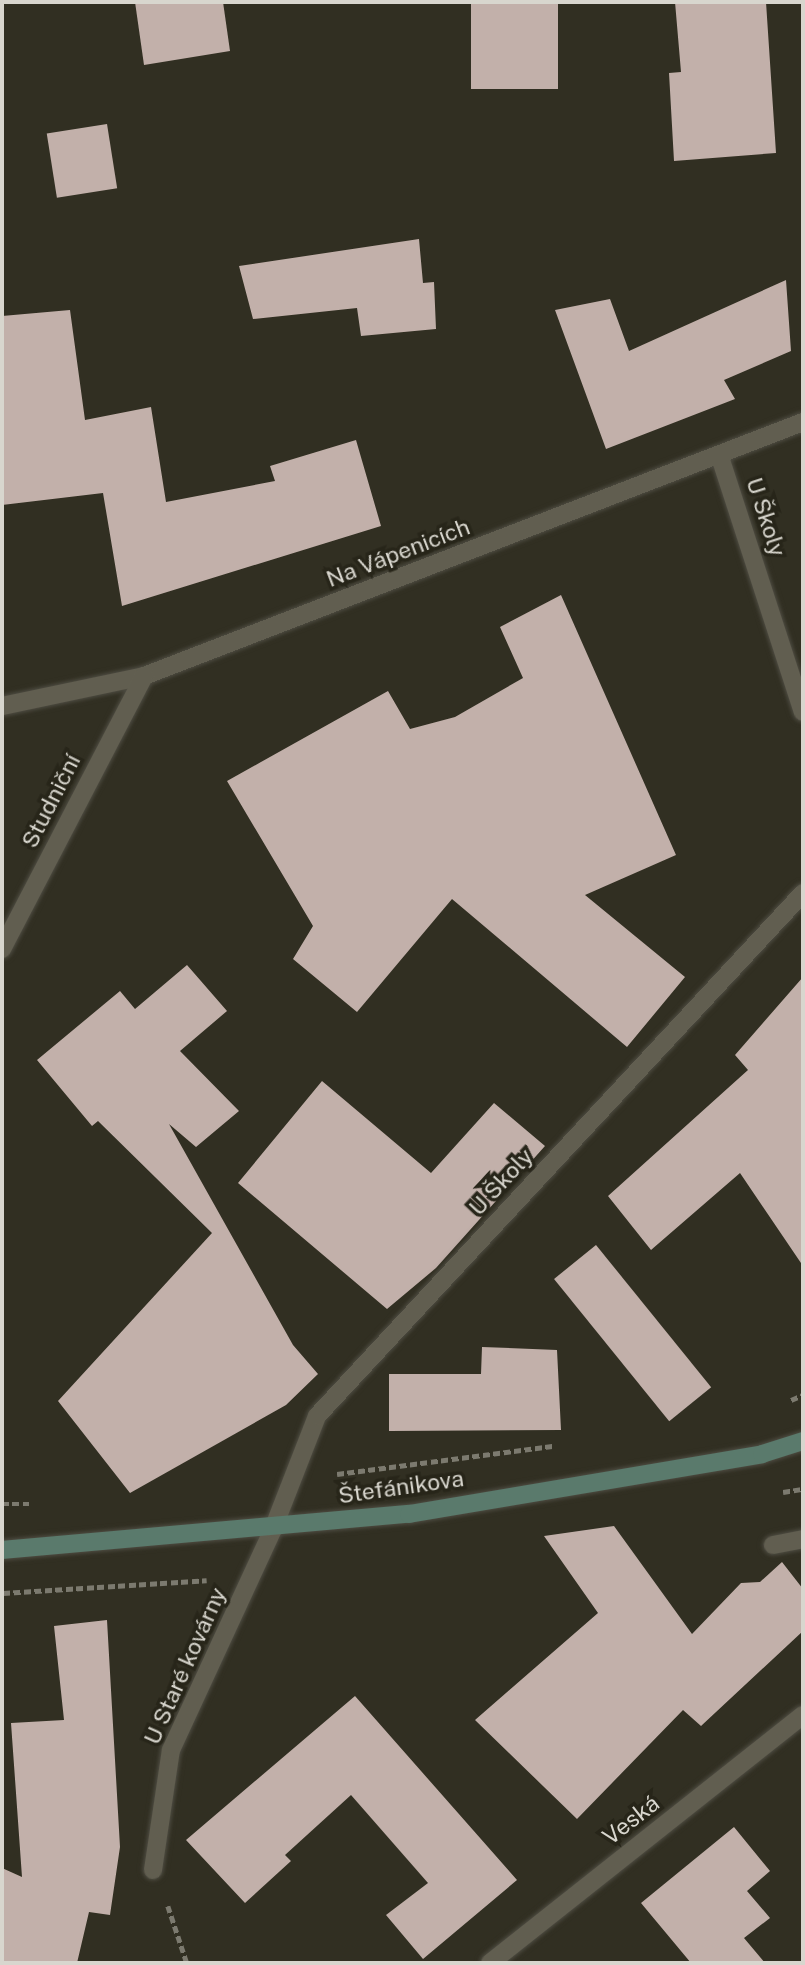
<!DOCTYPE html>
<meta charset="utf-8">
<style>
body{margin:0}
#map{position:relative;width:805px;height:1965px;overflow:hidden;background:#312f22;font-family:"Public Sans",sans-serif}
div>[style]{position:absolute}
.building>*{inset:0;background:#c2b0aa;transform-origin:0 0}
.path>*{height:4.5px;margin-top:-2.25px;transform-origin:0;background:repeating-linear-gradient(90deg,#7c7a6f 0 7px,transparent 0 10.5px)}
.roads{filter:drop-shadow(0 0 2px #4e4c42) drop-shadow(0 0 2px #4e4c42)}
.lane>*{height:18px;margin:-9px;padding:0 9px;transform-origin:9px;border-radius:9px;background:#615e50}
.street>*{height:18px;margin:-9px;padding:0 9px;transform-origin:9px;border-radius:9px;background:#615e50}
.secondary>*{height:18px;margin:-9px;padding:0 9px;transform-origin:9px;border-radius:9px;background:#5a7a6c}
span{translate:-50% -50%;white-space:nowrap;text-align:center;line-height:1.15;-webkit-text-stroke:7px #272519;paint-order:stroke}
.street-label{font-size:23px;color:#d8d6ce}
.frame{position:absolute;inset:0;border:4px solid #d8d6ce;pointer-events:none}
</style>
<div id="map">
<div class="building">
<i style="clip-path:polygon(135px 2px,223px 2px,230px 51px,144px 65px)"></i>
<i style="left:471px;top:2px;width:87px;height:87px"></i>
<i style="clip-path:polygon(675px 2px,766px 2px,776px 153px,674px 161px,669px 73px,681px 72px)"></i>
<i style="left:107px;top:124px;width:65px;height:61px;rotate:81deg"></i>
<i style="clip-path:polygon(419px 239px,423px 283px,434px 282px,436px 329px,361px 336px,357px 308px,253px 319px,239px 266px)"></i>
<i style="clip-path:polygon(786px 280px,791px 351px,724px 380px,735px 399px,606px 449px,555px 310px,610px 299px,629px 351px)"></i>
<i style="clip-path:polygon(70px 310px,85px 420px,151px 407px,166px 502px,275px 481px,270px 466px,356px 440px,381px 526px,122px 606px,103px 493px,2px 505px,2px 316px)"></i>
<i style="clip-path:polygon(561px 595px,676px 855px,585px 895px,685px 977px,627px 1047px,452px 899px,357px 1012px,293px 959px,313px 926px,227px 781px,388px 691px,410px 729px,455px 717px,523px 678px,500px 627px)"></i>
<i style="clip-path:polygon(187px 965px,227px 1011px,180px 1051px,239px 1111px,196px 1147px,169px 1124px,293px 1345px,318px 1374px,286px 1405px,130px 1493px,58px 1401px,212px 1233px,98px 1121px,92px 1126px,37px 1060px,120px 991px,135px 1009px)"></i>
<i style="clip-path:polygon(803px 977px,803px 1266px,740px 1173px,651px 1250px,608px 1196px,748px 1070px,735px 1055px)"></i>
<i style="clip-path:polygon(322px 1081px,431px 1173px,494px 1103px,545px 1146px,436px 1268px,387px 1309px,238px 1183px)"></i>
<i style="left:596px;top:1245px;width:183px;height:54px;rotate:51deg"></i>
<i style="clip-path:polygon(482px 1347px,557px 1350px,561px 1430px,389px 1431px,389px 1374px,481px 1374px)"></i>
<i style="clip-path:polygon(614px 1526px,692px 1634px,741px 1583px,760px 1582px,782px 1562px,803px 1589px,803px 1631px,701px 1726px,683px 1710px,577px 1819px,475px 1720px,598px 1613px,544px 1536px)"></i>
<i style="clip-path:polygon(107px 1620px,120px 1847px,110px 1915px,89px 1912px,77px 1963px,2px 1963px,2px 1868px,22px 1877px,11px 1723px,64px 1720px,54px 1626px)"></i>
<i style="clip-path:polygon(355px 1696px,517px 1880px,423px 1959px,386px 1915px,428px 1883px,351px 1795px,285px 1855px,291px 1861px,245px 1903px,186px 1840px)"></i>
<i style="clip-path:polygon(734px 1827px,770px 1871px,747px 1891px,770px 1918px,744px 1938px,765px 1963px,691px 1963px,641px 1903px)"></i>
</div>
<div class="path">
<i style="left:791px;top:1400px;width:13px;rotate:-23deg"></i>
<i style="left:337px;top:1474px;width:219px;rotate:-7.4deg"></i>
<i style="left:783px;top:1492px;width:20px;rotate:-9deg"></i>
<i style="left:2px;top:1504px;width:27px"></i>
<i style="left:3px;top:1593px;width:204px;rotate:-3.6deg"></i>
<i style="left:168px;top:1906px;width:60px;rotate:71.6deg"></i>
</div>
<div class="roads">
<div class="lane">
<i style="left:773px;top:1545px;width:31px;rotate:-11deg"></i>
</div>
<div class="street">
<i style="left:720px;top:457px;width:268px;rotate:72deg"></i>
<i style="left:2px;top:706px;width:145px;rotate:-11.9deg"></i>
<i style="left:144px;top:676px;width:706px;rotate:-21.08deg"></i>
<i style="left:2px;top:949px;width:308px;rotate:-62.5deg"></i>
<i style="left:153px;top:1870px;width:121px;rotate:-81.5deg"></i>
<i style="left:171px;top:1750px;width:243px;rotate:-65.2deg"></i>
<i style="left:273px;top:1529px;width:121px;rotate:-68.7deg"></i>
<i style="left:317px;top:1416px;width:714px;rotate:-47.1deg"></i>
<i style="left:490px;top:1963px;width:399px;rotate:-38.4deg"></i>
</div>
<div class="secondary">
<i style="left:2px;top:1550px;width:409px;rotate:-5.1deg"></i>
<i style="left:409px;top:1514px;width:358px;rotate:-9.6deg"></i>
<i style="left:762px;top:1454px;width:43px;rotate:-17.6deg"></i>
</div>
</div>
<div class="street-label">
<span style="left:766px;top:517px;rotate:72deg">U Školy</span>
<span style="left:398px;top:553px;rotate:-21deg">Na Vápenicích</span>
<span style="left:51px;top:801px;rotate:-63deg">Studniční</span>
<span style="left:501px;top:1182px;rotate:-47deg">U Školy</span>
<span style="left:401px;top:1487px;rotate:-8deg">Štefánikova</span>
<span style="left:185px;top:1666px;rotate:-66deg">U Staré kovárny</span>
<span style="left:631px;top:1820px;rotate:-38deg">Veská</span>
</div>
<div class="frame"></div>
</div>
